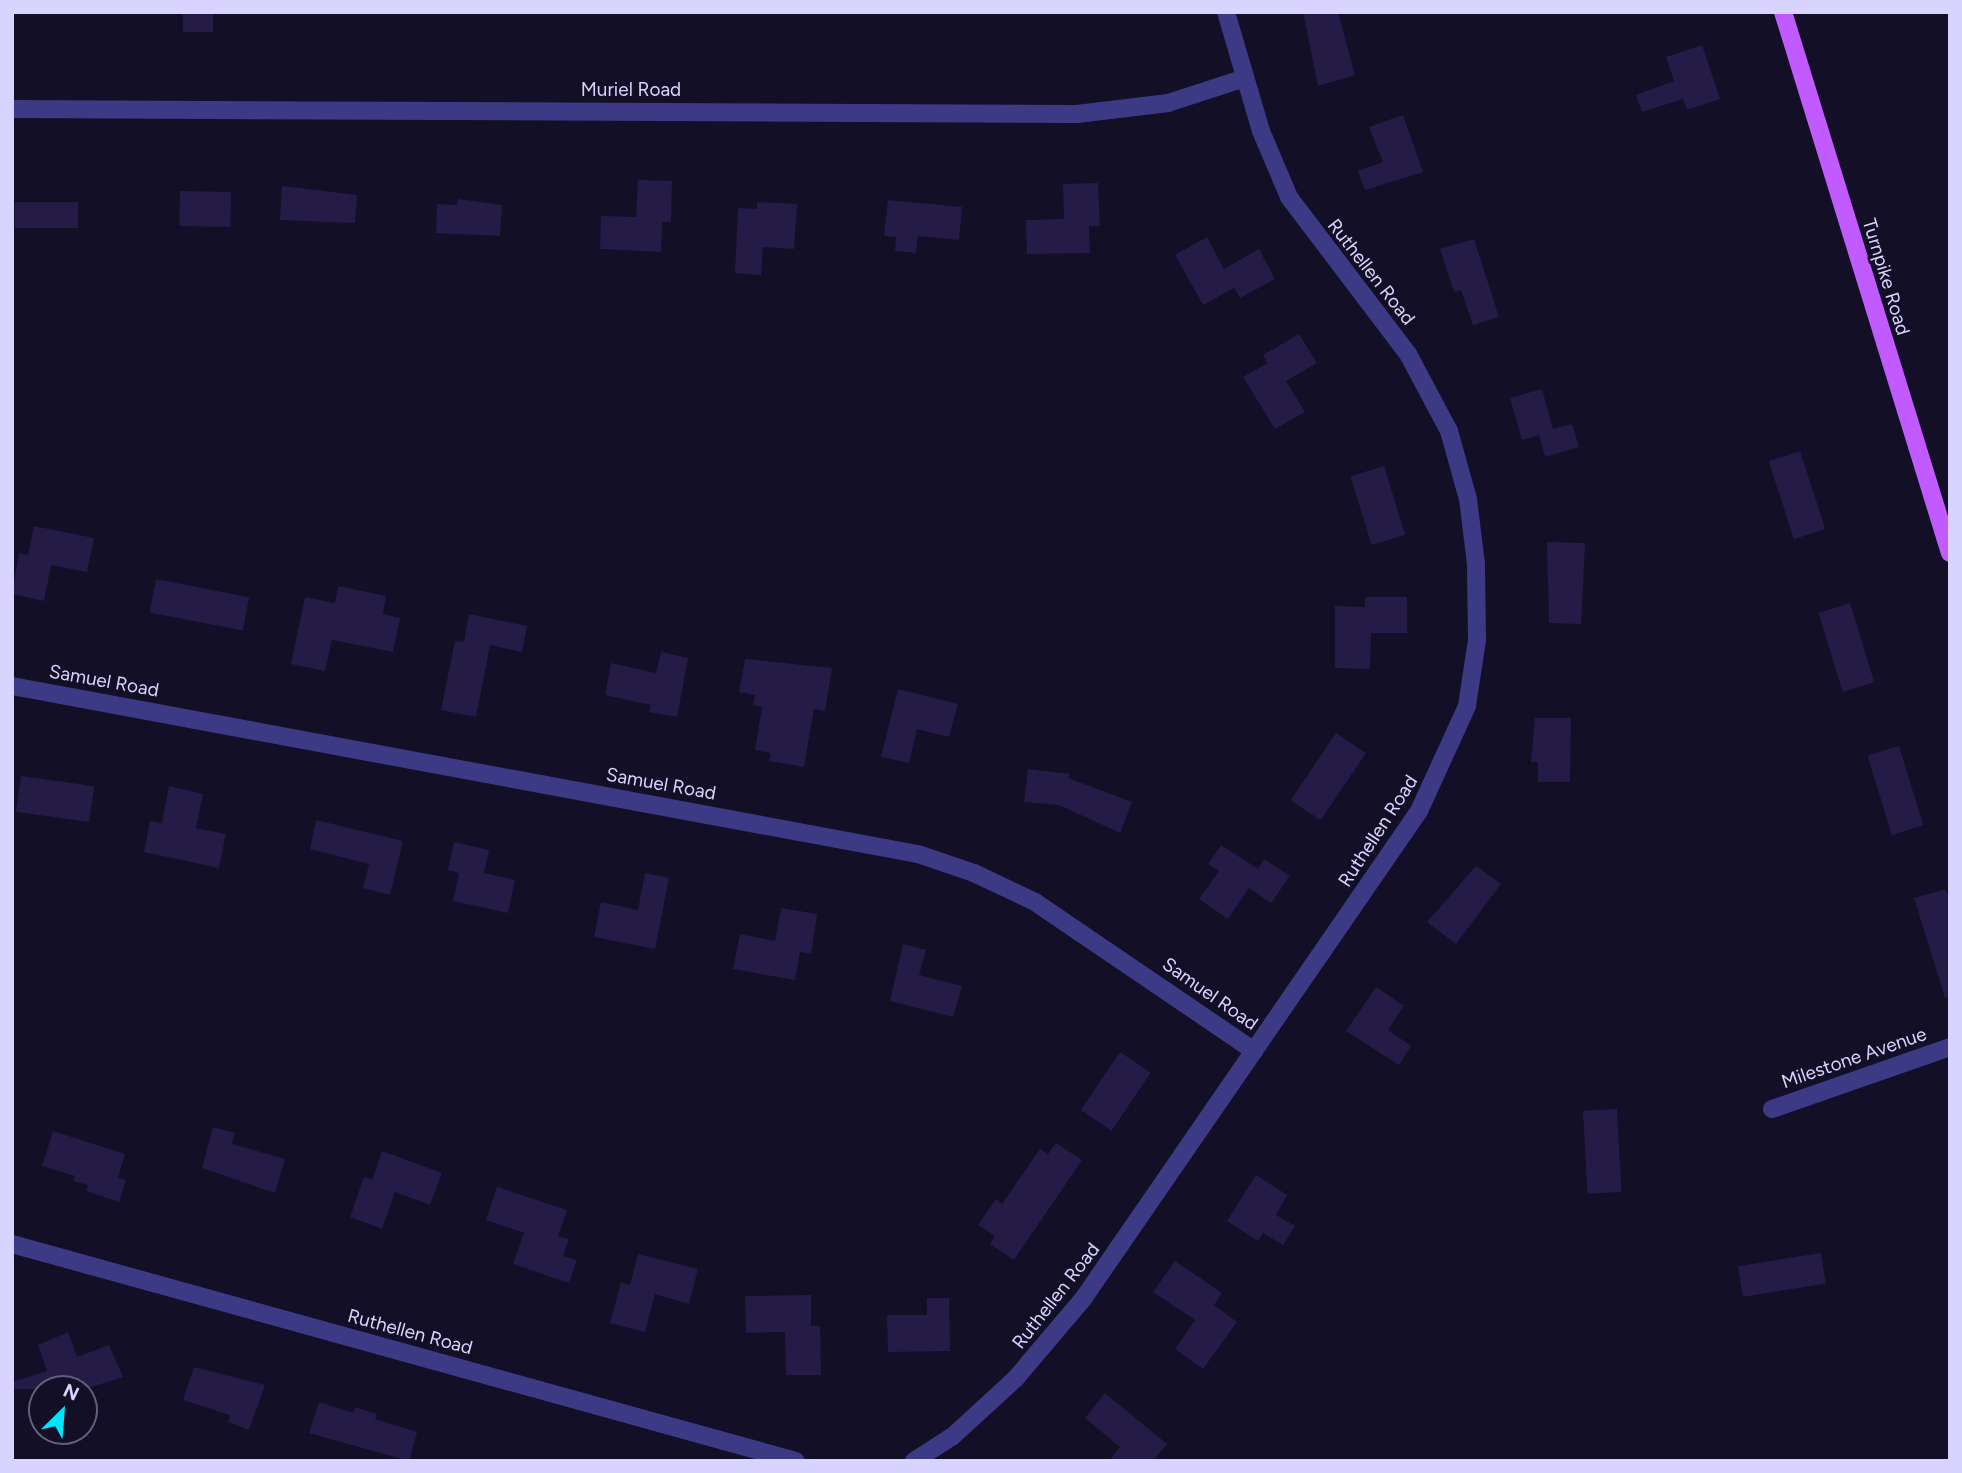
<!DOCTYPE html>
<style>
body{margin:0}
#map{position:relative;width:1962px;height:1473px;overflow:hidden;background:#130f26;font-family:Figtree,sans-serif}
div>[style]{position:absolute}
.building>*{inset:0;background:#241b47;transform-origin:0 0}
.minor>*{height:18px;margin:-9px;padding:0 9px;transform-origin:9px;border-radius:9px;background:#3d3a85}
.major>*{height:18px;margin:-9px;padding:0 9px;transform-origin:9px;border-radius:9px;background:#c25bff}
span{translate:-50% -50%;white-space:nowrap;text-align:center;line-height:1.15;-webkit-text-stroke:5px #130f26;paint-order:stroke}
.street-label{font-size:19px;color:#d9d4ff}
.frame{position:absolute;inset:0;border:14px solid #d9d4ff;pointer-events:none}
.north{position:absolute;left:28px;top:1375px;width:70px;height:70px;box-sizing:border-box;background:#130f26;border:2px solid #625e7d;border-radius:50%;rotate:25deg;font-size:19px;font-weight:700;line-height:28px;text-align:center;color:#d9d4ff}
.north::after{content:'';display:block;margin:auto;width:24px;height:32px;background:#00e5ff;clip-path:polygon(50% 0,100% 100%,50% 72%,0 100%)}
</style>
<div id="map">
<div class="building">
<i style="left:183px;top:12px;width:30px;height:20px"></i>
<i style="clip-path:polygon(1303px 12px,1338px 12px,1355px 75px,1318px 86px)"></i>
<i style="clip-path:polygon(1702px 45px,1720px 99px,1687px 110px,1683px 99px,1642px 112px,1636px 95px,1674px 81px,1666px 57px)"></i>
<i style="clip-path:polygon(1403px 115px,1423px 172px,1365px 190px,1358px 171px,1383px 162px,1369px 127px)"></i>
<i style="clip-path:polygon(638px 180px,672px 181px,671px 222px,662px 222px,661px 252px,600px 249px,601px 216px,636px 217px)"></i>
<i style="clip-path:polygon(1098px 183px,1100px 226px,1089px 226px,1090px 253px,1027px 254px,1026px 220px,1064px 219px,1063px 184px)"></i>
<i style="clip-path:polygon(282px 186px,357px 195px,355px 223px,280px 220px)"></i>
<i style="left:180px;top:191px;width:51px;height:35px;rotate:1deg"></i>
<i style="clip-path:polygon(458px 199px,502px 205px,500px 236px,436px 233px,437px 204px,457px 205px)"></i>
<i style="clip-path:polygon(888px 200px,962px 207px,959px 240px,918px 236px,916px 253px,895px 251px,896px 237px,884px 236px)"></i>
<i style="left:15px;top:202px;width:63px;height:26px"></i>
<i style="clip-path:polygon(757px 202px,797px 204px,794px 249px,763px 247px,761px 275px,735px 273px,738px 208px,757px 209px)"></i>
<i style="clip-path:polygon(1207px 237px,1224px 269px,1259px 249px,1275px 279px,1240px 298px,1234px 288px,1203px 305px,1175px 255px)"></i>
<i style="clip-path:polygon(1474px 239px,1499px 317px,1473px 325px,1461px 290px,1454px 292px,1440px 249px)"></i>
<i style="clip-path:polygon(1299px 334px,1317px 363px,1286px 381px,1305px 412px,1275px 429px,1243px 377px,1268px 363px,1263px 355px)"></i>
<i style="clip-path:polygon(1542px 389px,1553px 429px,1572px 424px,1579px 447px,1545px 457px,1539px 435px,1522px 440px,1510px 398px)"></i>
<i style="left:1800px;top:451px;width:82px;height:33px;rotate:72deg"></i>
<i style="left:1384px;top:466px;width:72px;height:35px;rotate:73deg"></i>
<i style="clip-path:polygon(34px 526px,94px 538px,87px 572px,51px 565px,44px 601px,12px 594px,19px 553px,28px 555px)"></i>
<i style="clip-path:polygon(1547px 542px,1585px 543px,1581px 624px,1549px 623px)"></i>
<i style="left:156px;top:579px;width:95px;height:34px;rotate:11deg"></i>
<i style="clip-path:polygon(338px 586px,386px 596px,383px 614px,400px 618px,393px 652px,332px 640px,325px 671px,291px 664px,305px 597px,335px 603px)"></i>
<i style="clip-path:polygon(1365px 597px,1407px 597px,1407px 633px,1371px 633px,1370px 669px,1335px 668px,1335px 606px,1365px 607px)"></i>
<i style="left:1850px;top:603px;width:83px;height:33px;rotate:73deg"></i>
<i style="clip-path:polygon(469px 614px,527px 626px,522px 652px,490px 645px,476px 717px,441px 710px,455px 641px,464px 642px)"></i>
<i style="clip-path:polygon(661px 652px,688px 658px,677px 717px,649px 712px,651px 705px,605px 695px,611px 663px,656px 673px)"></i>
<i style="clip-path:polygon(745px 659px,832px 668px,825px 711px,814px 709px,804px 767px,769px 761px,771px 753px,755px 750px,762px 707px,753px 705px,755px 695px,739px 692px)"></i>
<i style="clip-path:polygon(898px 689px,958px 704px,949px 737px,917px 729px,909px 763px,881px 757px)"></i>
<i style="clip-path:polygon(1535px 718px,1571px 718px,1570px 782px,1538px 782px,1538px 762px,1531px 762px)"></i>
<i style="left:1336px;top:733px;width:36px;height:81px;rotate:34deg"></i>
<i style="left:1899px;top:746px;width:83px;height:33px;rotate:73deg"></i>
<i style="clip-path:polygon(1028px 769px,1070px 774px,1068px 778px,1132px 802px,1120px 833px,1059px 805px,1024px 802px)"></i>
<i style="left:21px;top:776px;width:74px;height:36px;rotate:8deg"></i>
<i style="clip-path:polygon(169px 786px,203px 794px,196px 828px,226px 834px,219px 868px,144px 852px,150px 821px,162px 823px)"></i>
<i style="clip-path:polygon(316px 820px,403px 841px,390px 895px,363px 888px,369px 864px,310px 849px)"></i>
<i style="clip-path:polygon(454px 842px,489px 850px,484px 873px,515px 880px,508px 913px,453px 901px,459px 873px,448px 870px)"></i>
<i style="clip-path:polygon(1221px 845px,1258px 869px,1264px 859px,1290px 876px,1271px 903px,1249px 888px,1228px 919px,1199px 899px,1219px 871px,1208px 864px)"></i>
<i style="clip-path:polygon(1476px 866px,1501px 884px,1456px 944px,1427px 922px)"></i>
<i style="clip-path:polygon(645px 873px,669px 878px,655px 949px,594px 937px,601px 902px,638px 910px)"></i>
<i style="clip-path:polygon(1946px 889px,1950px 902px,1950px 997px,1945px 998px,1914px 898px)"></i>
<i style="clip-path:polygon(781px 908px,817px 914px,811px 954px,800px 952px,795px 980px,733px 969px,740px 934px,775px 941px)"></i>
<i style="clip-path:polygon(903px 944px,926px 950px,919px 975px,962px 986px,953px 1017px,890px 1001px)"></i>
<i style="clip-path:polygon(1376px 987px,1404px 1006px,1388px 1030px,1411px 1046px,1399px 1065px,1346px 1031px)"></i>
<i style="left:1120px;top:1052px;width:37px;height:70px;rotate:34deg"></i>
<i style="left:1617px;top:1109px;width:83px;height:34px;rotate:87deg"></i>
<i style="clip-path:polygon(213px 1127px,235px 1133px,232px 1144px,285px 1159px,275px 1193px,202px 1168px)"></i>
<i style="clip-path:polygon(53px 1131px,125px 1154px,118px 1178px,126px 1180px,119px 1202px,86px 1191px,88px 1185px,73px 1181px,75px 1176px,42px 1166px)"></i>
<i style="clip-path:polygon(1056px 1143px,1082px 1160px,1014px 1260px,990px 1244px,995px 1236px,978px 1225px,996px 1199px,1002px 1204px,1040px 1149px,1048px 1154px)"></i>
<i style="clip-path:polygon(382px 1151px,442px 1173px,430px 1205px,395px 1192px,382px 1229px,350px 1217px,364px 1177px,372px 1180px)"></i>
<i style="clip-path:polygon(1256px 1175px,1287px 1195px,1276px 1215px,1295px 1226px,1283px 1245px,1263px 1233px,1258px 1241px,1227px 1221px)"></i>
<i style="clip-path:polygon(497px 1187px,567px 1210px,558px 1236px,569px 1239px,563px 1256px,577px 1260px,569px 1283px,513px 1264px,524px 1233px,486px 1220px)"></i>
<i style="left:1821px;top:1253px;width:31px;height:84px;rotate:81deg"></i>
<i style="clip-path:polygon(638px 1254px,698px 1269px,689px 1304px,655px 1294px,645px 1332px,610px 1323px,621px 1282px,630px 1285px)"></i>
<i style="clip-path:polygon(1175px 1261px,1222px 1293px,1214px 1305px,1237px 1322px,1203px 1369px,1175px 1349px,1195px 1320px,1153px 1292px)"></i>
<i style="clip-path:polygon(811px 1295px,811px 1326px,820px 1326px,821px 1375px,786px 1375px,785px 1332px,746px 1333px,745px 1296px)"></i>
<i style="clip-path:polygon(927px 1298px,949px 1298px,950px 1351px,888px 1352px,887px 1315px,927px 1315px)"></i>
<i style="clip-path:polygon(68px 1332px,77px 1357px,109px 1345px,123px 1377px,85px 1389px,12px 1389px,12px 1382px,47px 1371px,38px 1345px)"></i>
<i style="clip-path:polygon(194px 1367px,265px 1385px,249px 1430px,228px 1422px,230px 1415px,183px 1400px)"></i>
<i style="clip-path:polygon(1105px 1393px,1167px 1444px,1153px 1461px,1109px 1461px,1120px 1447px,1085px 1418px)"></i>
<i style="clip-path:polygon(319px 1402px,353px 1413px,355px 1407px,377px 1414px,375px 1419px,417px 1432px,409px 1461px,309px 1433px)"></i>
</div>
<div class="minor">
<i style="left:12px;top:109px;width:1065px;rotate:0.27deg"></i>
<i style="left:1077px;top:114px;width:92px;rotate:-6.9deg"></i>
<i style="left:1168px;top:103px;width:81px;rotate:-18deg"></i>
<i style="left:12px;top:686px;width:921px;rotate:10.51deg"></i>
<i style="left:918px;top:854px;width:59px;rotate:18.7deg"></i>
<i style="left:974px;top:873px;width:68px;rotate:25.4deg"></i>
<i style="left:1035px;top:902px;width:265px;rotate:34.2deg"></i>
<i style="left:1772px;top:1109px;width:188px;rotate:-19.2deg"></i>
<i style="left:12px;top:1244px;width:813px;rotate:15.47deg"></i>
<i style="left:914px;top:1461px;width:46px;rotate:-32.7deg"></i>
<i style="left:953px;top:1436px;width:86px;rotate:-42.6deg"></i>
<i style="left:1016px;top:1378px;width:104px;rotate:-49.7deg"></i>
<i style="left:1083px;top:1299px;width:592px;rotate:-55.45deg"></i>
<i style="left:1419px;top:811px;width:115px;rotate:-65.4deg"></i>
<i style="left:1467px;top:706px;width:67px;rotate:-81.4deg"></i>
<i style="left:1477px;top:640px;width:76px;rotate:-90.8deg"></i>
<i style="left:1476px;top:564px;width:65px;rotate:-97deg"></i>
<i style="left:1468px;top:499px;width:71px;rotate:-105.6deg"></i>
<i style="left:1449px;top:431px;width:87px;rotate:-118deg"></i>
<i style="left:1408px;top:354px;width:197px;rotate:-127.2deg"></i>
<i style="left:1289px;top:197px;width:72px;rotate:-113deg"></i>
<i style="left:1261px;top:131px;width:124px;rotate:-106.4deg"></i>
</div>
<div class="major">
<i style="left:1783px;top:12px;width:566px;rotate:72.85deg"></i>
</div>
<div class="street-label">
<span style="left:631px;top:90px">Muriel Road</span>
<span style="left:1371px;top:272px;rotate:52deg">Ruthellen Road</span>
<span style="left:1886px;top:277px;rotate:73deg">Turnpike Road</span>
<span style="left:104px;top:681px;rotate:10deg">Samuel Road</span>
<span style="left:661px;top:784px;rotate:10deg">Samuel Road</span>
<span style="left:1378px;top:831px;rotate:-57deg">Ruthellen Road</span>
<span style="left:1210px;top:994px;rotate:35deg">Samuel Road</span>
<span style="left:1854px;top:1058px;rotate:-19deg">Milestone Avenue</span>
<span style="left:1056px;top:1296px;rotate:-52deg">Ruthellen Road</span>
<span style="left:410px;top:1332px;rotate:15deg">Ruthellen Road</span>
</div>
<div class="frame"></div>
<div class="north">N</div>
</div>
